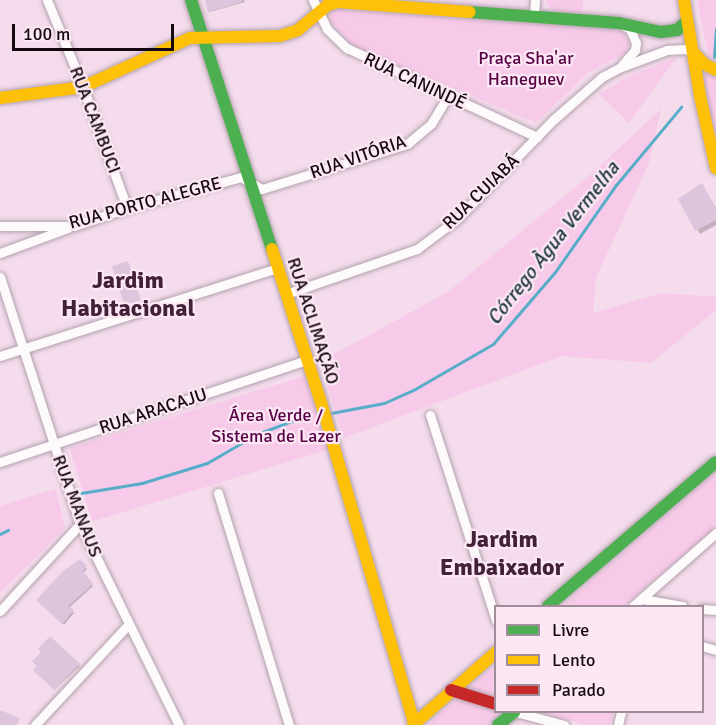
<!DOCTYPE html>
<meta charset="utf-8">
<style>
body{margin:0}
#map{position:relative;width:716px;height:725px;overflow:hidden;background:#f4dcec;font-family:Signika,sans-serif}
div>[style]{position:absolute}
.green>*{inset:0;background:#f8cae9;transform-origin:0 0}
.shadow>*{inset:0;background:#0003}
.stream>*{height:3px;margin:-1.5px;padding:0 1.5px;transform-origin:1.5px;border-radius:1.5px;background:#57adc8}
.building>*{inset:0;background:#ddc5dd;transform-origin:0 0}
.roads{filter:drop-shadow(0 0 2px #b4a2ae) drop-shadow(0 0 2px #b4a2ae)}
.street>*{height:9px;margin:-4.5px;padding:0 4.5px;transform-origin:4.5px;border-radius:4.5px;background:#fdfafc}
.fast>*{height:12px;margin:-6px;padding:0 6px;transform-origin:6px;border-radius:6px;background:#4caf50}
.slow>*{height:12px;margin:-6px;padding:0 6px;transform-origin:6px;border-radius:6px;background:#ffc107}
.jam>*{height:12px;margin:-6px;padding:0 6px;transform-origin:6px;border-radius:6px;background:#c62828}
span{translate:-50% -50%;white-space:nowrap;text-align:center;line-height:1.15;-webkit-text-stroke:4.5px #fbe8f4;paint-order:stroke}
.park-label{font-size:18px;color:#590146}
.street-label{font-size:18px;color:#160811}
.water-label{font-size:20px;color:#1e373e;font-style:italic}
.district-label{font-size:24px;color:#432138;font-weight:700}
.legend{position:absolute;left:494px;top:605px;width:210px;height:108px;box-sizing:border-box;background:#fbe8f4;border:2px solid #9f8e99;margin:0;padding:8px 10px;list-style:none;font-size:18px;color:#160811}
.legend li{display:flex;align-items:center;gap:12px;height:30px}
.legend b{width:30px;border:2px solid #9f8e99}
.scale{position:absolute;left:12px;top:24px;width:162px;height:27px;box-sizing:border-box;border:3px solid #160811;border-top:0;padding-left:8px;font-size:18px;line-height:21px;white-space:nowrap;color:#160811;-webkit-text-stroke:4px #fbe8f4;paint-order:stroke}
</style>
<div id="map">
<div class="green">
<i style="clip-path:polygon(546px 0,583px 0,582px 13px,555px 12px,549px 7px)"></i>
<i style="clip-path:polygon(697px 0,716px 0,716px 62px,708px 54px)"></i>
<i style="clip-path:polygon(333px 9px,621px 30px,630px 44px,626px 53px,589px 72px,536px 123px,352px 45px,330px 21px,329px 13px)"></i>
<i style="clip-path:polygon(677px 57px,629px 123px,599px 94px,630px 76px)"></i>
<i style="clip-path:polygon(703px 73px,716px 76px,716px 137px,715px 137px)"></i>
<i style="clip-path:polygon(661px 109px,649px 163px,596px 278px,593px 313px,662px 293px,716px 297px,716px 310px,651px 363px,562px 356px,344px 438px,320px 362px,448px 292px,590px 175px)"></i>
<i style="left:305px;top:376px;width:77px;height:246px;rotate:73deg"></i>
<i style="clip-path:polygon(716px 472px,716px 526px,624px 606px,563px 606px)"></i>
<i style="clip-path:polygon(56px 489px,65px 528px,0 593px,0 506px)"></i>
<i style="clip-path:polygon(495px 665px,496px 712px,504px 712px,489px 725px,427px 725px)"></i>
<i style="clip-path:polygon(537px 712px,613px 712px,610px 725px,586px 725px)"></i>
</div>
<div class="shadow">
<i style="clip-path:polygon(206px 0,244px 0,245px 2px,210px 12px)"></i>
<i style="clip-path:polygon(702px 185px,716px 208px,716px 225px,700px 234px,680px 199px)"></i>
<i style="clip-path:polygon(80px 561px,87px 569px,83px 573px,93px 586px,69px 608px,74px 613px,64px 625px,38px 600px)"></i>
<i style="clip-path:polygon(50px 638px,80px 666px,55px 689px,35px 670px)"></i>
</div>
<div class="stream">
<i style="left:714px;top:57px;width:28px;rotate:-86deg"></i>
<i style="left:331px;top:413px;width:54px;rotate:-10.7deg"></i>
<i style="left:384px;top:403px;width:34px;rotate:-24deg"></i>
<i style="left:415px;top:389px;width:90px;rotate:-30deg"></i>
<i style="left:493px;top:344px;width:95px;rotate:-49.3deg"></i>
<i style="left:555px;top:272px;width:106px;rotate:-55deg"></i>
<i style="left:616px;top:185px;width:102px;rotate:-50.2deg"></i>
<i style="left:81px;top:493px;width:62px;rotate:-9.3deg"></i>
<i style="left:142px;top:483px;width:68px;rotate:-17.1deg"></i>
<i style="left:207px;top:463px;width:58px;rotate:-30.1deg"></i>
<i style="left:257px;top:434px;width:48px;rotate:-20.7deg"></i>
<i style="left:0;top:534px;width:9px;rotate:-27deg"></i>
</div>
<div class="building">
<i style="clip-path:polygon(205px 0,242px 0,242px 2px,208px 12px)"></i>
<i style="clip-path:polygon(702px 183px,716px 209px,716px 220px,695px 231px,678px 199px)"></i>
<i style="left:128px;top:261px;width:41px;height:17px;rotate:72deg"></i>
<i style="clip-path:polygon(80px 559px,87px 566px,83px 571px,93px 584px,68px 606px,74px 610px,62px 624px,36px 600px,62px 572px)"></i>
<i style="clip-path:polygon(50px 636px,80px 664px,54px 690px,33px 670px,37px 666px,32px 661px,41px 652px,38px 649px)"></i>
<i style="clip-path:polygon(0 710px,20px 718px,17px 725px,0 725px)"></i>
</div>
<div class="roads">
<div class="street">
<i style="left:47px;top:0;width:94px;rotate:67.5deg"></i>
<i style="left:83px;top:87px;width:129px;rotate:70deg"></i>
<i style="left:313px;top:0;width:32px;rotate:64deg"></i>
<i style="left:327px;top:29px;width:28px;rotate:44deg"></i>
<i style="left:347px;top:48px;width:210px;rotate:25.1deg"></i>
<i style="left:534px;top:15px;width:15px;rotate:-86deg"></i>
<i style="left:622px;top:65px;width:20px;rotate:-49deg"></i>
<i style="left:635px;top:50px;width:7px;rotate:-82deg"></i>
<i style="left:636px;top:43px;width:15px;rotate:-113deg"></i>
<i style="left:630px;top:29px;width:7px;rotate:-153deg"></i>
<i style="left:0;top:226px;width:74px"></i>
<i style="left:74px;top:226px;width:56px;rotate:-18.8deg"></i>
<i style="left:127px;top:208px;width:118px;rotate:-15.2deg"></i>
<i style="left:241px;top:177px;width:24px;rotate:30deg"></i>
<i style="left:262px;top:189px;width:152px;rotate:-17.2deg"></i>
<i style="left:407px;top:144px;width:31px;rotate:-40deg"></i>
<i style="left:431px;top:124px;width:31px;rotate:-59deg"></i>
<i style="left:0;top:253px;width:72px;rotate:-20.2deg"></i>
<i style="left:0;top:277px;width:260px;rotate:72.1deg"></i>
<i style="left:80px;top:524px;width:224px;rotate:63.8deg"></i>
<i style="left:286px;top:294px;width:139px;rotate:-19deg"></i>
<i style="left:417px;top:249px;width:50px;rotate:-36.9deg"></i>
<i style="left:457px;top:219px;width:138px;rotate:-45.9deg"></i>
<i style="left:553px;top:120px;width:65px;rotate:-41.3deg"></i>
<i style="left:602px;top:77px;width:21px;rotate:-28deg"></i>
<i style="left:621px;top:67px;width:49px;rotate:-20.3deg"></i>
<i style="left:667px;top:50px;width:18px;rotate:-3deg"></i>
<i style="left:685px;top:49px;width:9px;rotate:21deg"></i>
<i style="left:0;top:356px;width:291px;rotate:-17.6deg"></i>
<i style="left:430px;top:415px;width:216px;rotate:72.2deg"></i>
<i style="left:0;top:462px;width:324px;rotate:-18.4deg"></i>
<i style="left:218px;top:493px;width:243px;rotate:73deg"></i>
<i style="left:642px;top:599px;width:41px;rotate:9.9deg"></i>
<i style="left:633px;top:606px;width:111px;rotate:-41.3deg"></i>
<i style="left:702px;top:609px;width:14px;rotate:4deg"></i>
<i style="left:0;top:611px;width:118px;rotate:-47.4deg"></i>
<i style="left:702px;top:646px;width:15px;rotate:16deg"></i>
<i style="left:516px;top:712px;width:50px;rotate:15.2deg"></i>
<i style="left:35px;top:725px;width:138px;rotate:-47.1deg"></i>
<i style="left:618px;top:725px;width:13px;rotate:-77deg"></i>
</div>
<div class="fast">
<i style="left:191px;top:0;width:262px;rotate:72deg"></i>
<i style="left:470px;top:12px;width:149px;rotate:4.2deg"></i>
<i style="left:619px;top:23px;width:43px;rotate:12.1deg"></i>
<i style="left:661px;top:32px;width:16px;rotate:-7deg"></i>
<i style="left:677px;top:30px;width:13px;rotate:-42deg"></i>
<i style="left:548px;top:606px;width:221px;rotate:-40.6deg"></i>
<i style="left:498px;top:725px;width:21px;rotate:-39deg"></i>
</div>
<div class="slow">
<i style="left:684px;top:0;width:97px;rotate:80.5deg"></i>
<i style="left:700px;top:96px;width:74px;rotate:77.5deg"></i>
<i style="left:693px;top:52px;width:16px;rotate:47deg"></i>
<i style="left:704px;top:64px;width:13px;rotate:27deg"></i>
<i style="left:0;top:98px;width:84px;rotate:-7.5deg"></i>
<i style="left:83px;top:87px;width:118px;rotate:-24.6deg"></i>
<i style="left:190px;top:38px;width:90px;rotate:-1.3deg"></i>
<i style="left:280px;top:36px;width:19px;rotate:-18deg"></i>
<i style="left:298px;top:30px;width:39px;rotate:-40deg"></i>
<i style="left:328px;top:5px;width:10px;rotate:-17deg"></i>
<i style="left:338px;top:2px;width:132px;rotate:4.3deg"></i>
<i style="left:272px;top:249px;width:157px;rotate:72.3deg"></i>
<i style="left:320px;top:399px;width:340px;rotate:73.8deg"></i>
<i style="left:413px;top:725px;width:111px;rotate:-41.3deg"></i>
</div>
<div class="jam">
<i style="left:451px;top:690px;width:47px;rotate:17.3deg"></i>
</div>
</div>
<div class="park-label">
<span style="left:526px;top:69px">Praça Sha'ar<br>Haneguev</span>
<span style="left:276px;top:426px">Área Verde /<br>Sistema de Lazer</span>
</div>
<div class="street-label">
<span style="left:415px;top:81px;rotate:25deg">RUA CANINDÉ</span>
<span style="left:95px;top:120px;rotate:69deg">RUA CAMBUCI</span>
<span style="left:358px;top:157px;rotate:-19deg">RUA VITÓRIA</span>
<span style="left:481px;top:192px;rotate:-44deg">RUA CUIABÁ</span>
<span style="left:145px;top:203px;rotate:-15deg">RUA PORTO ALEGRE</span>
<span style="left:313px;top:321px;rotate:72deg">RUA ACLIMAÇÃO</span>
<span style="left:153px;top:411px;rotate:-18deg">RUA ARACAJU</span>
<span style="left:77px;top:506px;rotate:69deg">RUA MANAUS</span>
</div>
<div class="water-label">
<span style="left:553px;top:243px;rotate:-52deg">Córrego Àgua Vermelha</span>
</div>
<div class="district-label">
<span style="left:128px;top:295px">Jardim<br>Habitacional</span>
<span style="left:502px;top:554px">Jardim<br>Embaixador</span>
</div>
<ul class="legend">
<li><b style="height:8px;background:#4caf50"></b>Livre</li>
<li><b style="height:8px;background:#ffc107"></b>Lento</li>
<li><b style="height:8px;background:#c62828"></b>Parado</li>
</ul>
<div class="scale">100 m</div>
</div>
